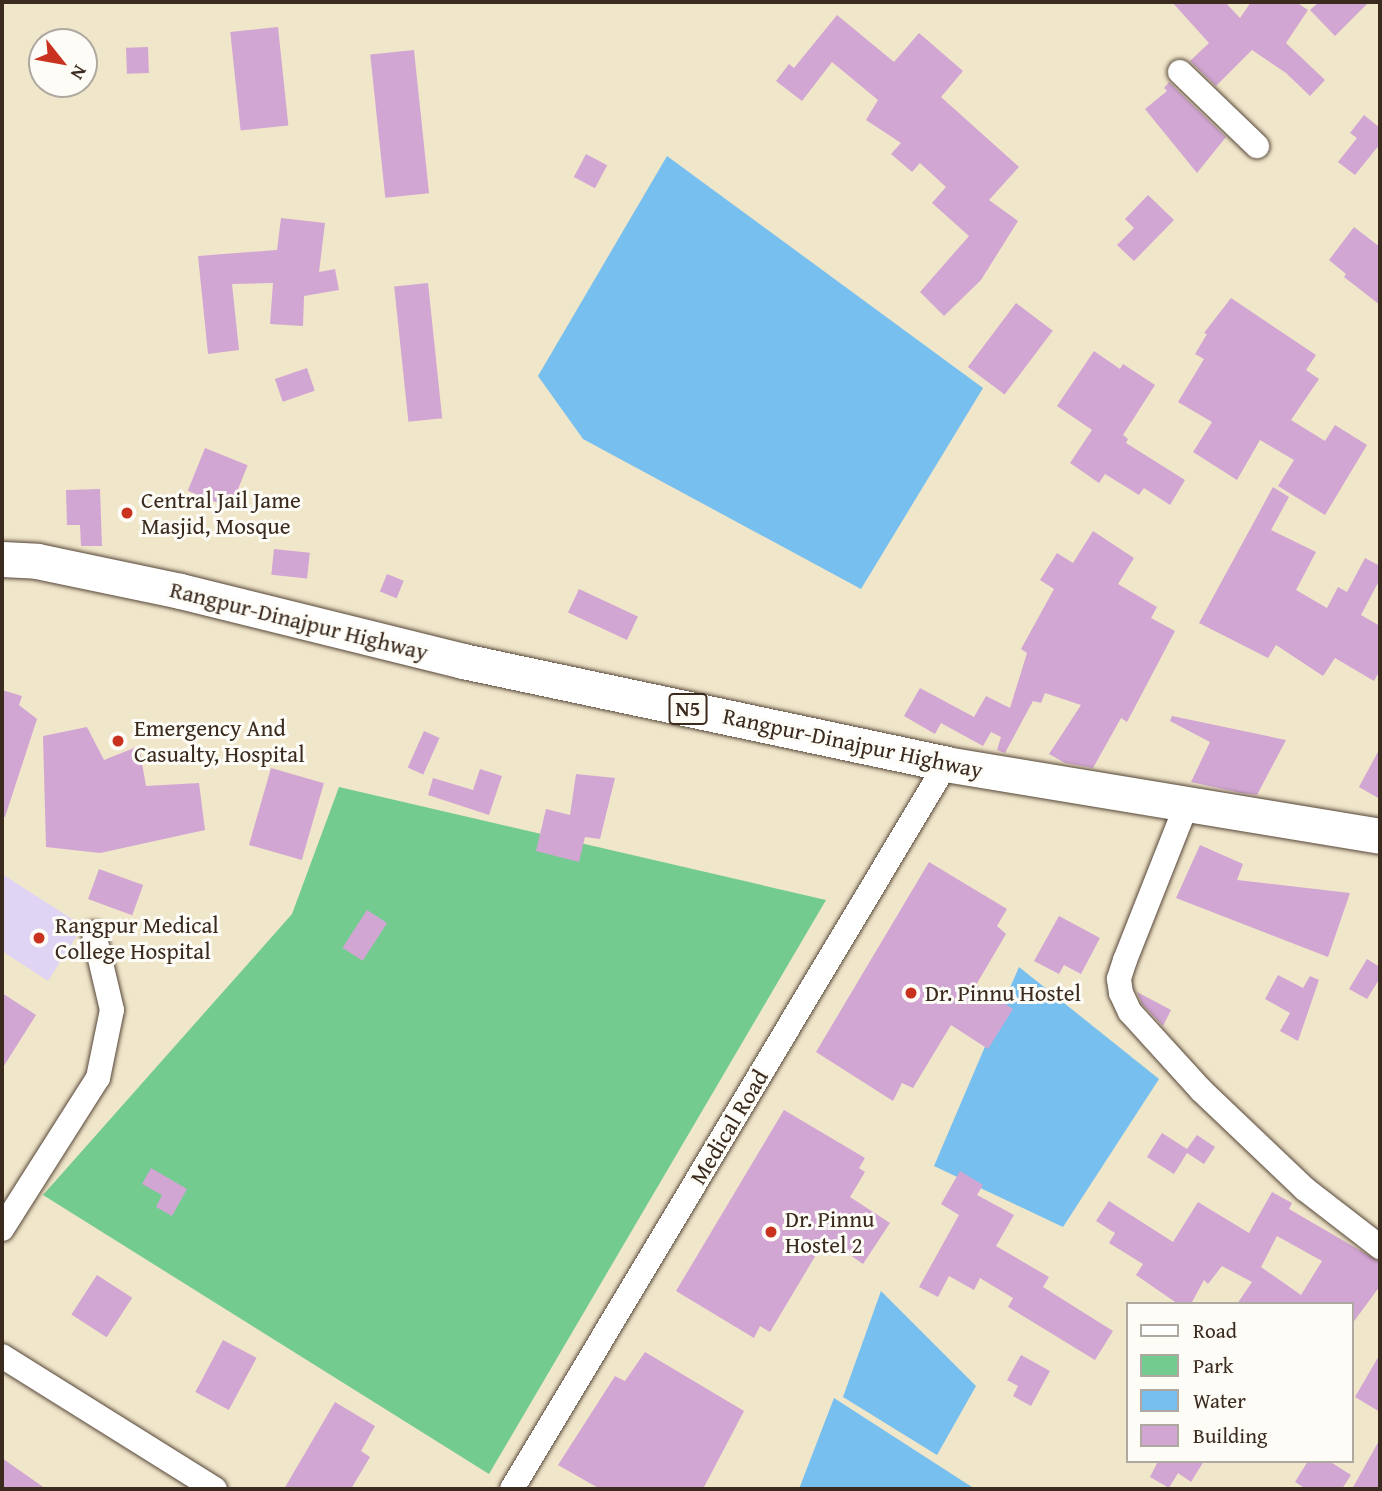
<!DOCTYPE html>
<style>
body{margin:0}
#map{position:relative;width:1382px;height:1491px;overflow:hidden;background:#f0e6ca;font-family:"Gentium Book Plus",serif}
div>[style]{position:absolute}
.built>*{inset:0;background:#e0d4f4}
.green>*{inset:0;background:#74cb90}
.water>*{inset:0;background:#76bfef}
.building>*{inset:0;background:#d2a6d3;transform-origin:0 0}
.roads{filter:drop-shadow(0 0 2px #564638) drop-shadow(0 0 2px #564638)}
.minor>*{height:24px;margin:-12px;padding:0 12px;transform-origin:12px;border-radius:12px;background:#fff}
.highway>*{height:35px;margin:-17.5px;padding:0 17.5px;transform-origin:17.5px;border-radius:17.5px;background:#fff}
.dots>*{width:19px;height:19px;translate:-50% -50%;box-sizing:border-box;border:4px solid #fdfcf7;border-radius:50%}
span{translate:-50% -50%;white-space:nowrap;text-align:center;line-height:1.15;-webkit-text-stroke:6px #fdfcf7;paint-order:stroke}
.shield-label span{padding:2px 5px;background:#fdfcf7;border:2px solid;border-radius:5px;-webkit-text-stroke-width:0}
.shield-label{font-size:21px;color:#3b2a1e;font-weight:700}
.poi-label{font-size:23px;color:#3b2a1e}
.left{translate:0 -50%;text-align:left}
.street-label{font-size:23px;color:#3b2a1e}
.frame{position:absolute;inset:0;border:4px solid #3b2a1e;pointer-events:none}
.legend{position:absolute;left:1126px;top:1302px;width:228px;height:161px;box-sizing:border-box;background:#fdfcf7;border:2px solid #afa8a0;margin:0;padding:9px 12px;list-style:none;font-size:21px;color:#3b2a1e}
.legend li{display:flex;align-items:center;gap:14px;height:35px}
.legend b{width:35px;border:2px solid #afa8a0}
.north{position:absolute;left:28px;top:28px;width:70px;height:70px;box-sizing:border-box;background:#fdfcf7;border:2px solid #afa8a0;border-radius:50%;rotate:121deg;font-size:19px;font-weight:700;line-height:28px;text-align:center;color:#3b2a1e}
.north::after{content:'';display:block;margin:auto;width:24px;height:32px;background:#c8321e;clip-path:polygon(50% 0,100% 100%,50% 72%,0 100%)}
</style>
<div id="map">
<div class="built">
<i style="clip-path:polygon(2px 874px,83px 926px,48px 981px,2px 951px)"></i>
</div>
<div class="green">
<i style="clip-path:polygon(339px 787px,826px 900px,489px 1474px,43px 1195px,292px 914px)"></i>
</div>
<div class="water">
<i style="clip-path:polygon(667px 156px,983px 388px,861px 589px,583px 439px,538px 376px)"></i>
<i style="clip-path:polygon(1019px 967px,1159px 1079px,1063px 1227px,934px 1166px)"></i>
<i style="clip-path:polygon(881px 1291px,976px 1386px,937px 1455px,843px 1397px)"></i>
<i style="clip-path:polygon(834px 1398px,975px 1489px,799px 1489px)"></i>
</div>
<div class="building">
<i style="clip-path:polygon(1172px 2px,1225px 2px,1240px 18px,1251px 2px,1296px 2px,1308px 10px,1286px 43px,1325px 80px,1310px 96px,1286px 73px,1252px 50px,1216px 86px,1190px 61px,1209px 43px)"></i>
<i style="clip-path:polygon(1319px 2px,1369px 2px,1335px 36px,1310px 10px)"></i>
<i style="clip-path:polygon(837px 15px,894px 62px,919px 33px,963px 71px,941px 97px,1019px 167px,989px 200px,1018px 221px,981px 280px,944px 316px,920px 292px,969px 236px,932px 203px,946px 187px,920px 163px,912px 172px,891px 154px,901px 143px,866px 120px,878px 100px,832px 62px,802px 101px,776px 81px,789px 64px,794px 68px)"></i>
<i style="left:278px;top:27px;width:99px;height:48px;rotate:84deg"></i>
<i style="left:148px;top:47px;width:26px;height:22px;rotate:88deg"></i>
<i style="left:414px;top:50px;width:144px;height:44px;rotate:84deg"></i>
<i style="clip-path:polygon(1169px 82px,1226px 137px,1197px 173px,1145px 109px,1167px 91px,1164px 88px)"></i>
<i style="clip-path:polygon(1364px 115px,1380px 128px,1380px 144px,1355px 175px,1338px 162px,1357px 138px,1350px 133px)"></i>
<i style="left:586px;top:154px;width:24px;height:26px;rotate:28deg"></i>
<i style="clip-path:polygon(1148px 195px,1174px 220px,1134px 261px,1117px 245px,1134px 228px,1125px 219px)"></i>
<i style="clip-path:polygon(281px 218px,325px 223px,319px 272px,335px 269px,339px 290px,304px 296px,303px 326px,270px 324px,273px 283px,232px 284px,239px 350px,208px 354px,198px 256px,277px 250px)"></i>
<i style="clip-path:polygon(1354px 227px,1380px 247px,1380px 305px,1344px 277px,1346px 274px,1329px 260px)"></i>
<i style="left:428px;top:283px;width:136px;height:34px;rotate:84deg"></i>
<i style="clip-path:polygon(1231px 298px,1316px 355px,1306px 370px,1319px 379px,1291px 420px,1325px 441px,1335px 425px,1367px 445px,1325px 515px,1278px 486px,1294px 460px,1260px 440px,1237px 480px,1193px 452px,1212px 422px,1178px 402px,1204px 359px,1195px 354px,1207px 334px,1204px 333px)"></i>
<i style="left:1016px;top:303px;width:46px;height:80px;rotate:37deg"></i>
<i style="clip-path:polygon(1094px 351px,1120px 369px,1123px 364px,1155px 385px,1123px 435px,1128px 439px,1126px 443px,1185px 480px,1170px 505px,1144px 488px,1139px 495px,1105px 474px,1099px 483px,1070px 463px,1092px 430px,1057px 406px)"></i>
<i style="left:307px;top:368px;width:24px;height:34px;rotate:71deg"></i>
<i style="left:205px;top:448px;width:46px;height:46px;rotate:22deg"></i>
<i style="clip-path:polygon(1273px 487px,1289px 497px,1271px 530px,1316px 552px,1296px 590px,1327px 608px,1338px 587px,1347px 592px,1365px 558px,1380px 566px,1380px 579px,1361px 615px,1380px 626px,1380px 670px,1374px 681px,1335px 658px,1323px 676px,1276px 645px,1268px 658px,1199px 623px)"></i>
<i style="clip-path:polygon(100px 489px,102px 546px,81px 546px,80px 525px,67px 525px,66px 490px)"></i>
<i style="clip-path:polygon(1093px 531px,1134px 558px,1118px 584px,1157px 607px,1151px 618px,1175px 631px,1127px 722px,1121px 718px,1093px 768px,1065px 763px,1049px 754px,1081px 705px,1045px 693px,1041px 703px,1033px 701px,1005px 753px,997px 750px,1001px 737px,991px 732px,983px 746px,941px 723px,935px 734px,904px 716px,920px 688px,974px 717px,986px 696px,1010px 708px,1027px 653px,1021px 649px,1054px 589px,1040px 580px,1057px 553px,1073px 563px)"></i>
<i style="left:274px;top:549px;width:36px;height:26px;rotate:6deg"></i>
<i style="left:387px;top:574px;width:18px;height:19px;rotate:22deg"></i>
<i style="left:579px;top:589px;width:65px;height:26px;rotate:25deg"></i>
<i style="clip-path:polygon(2px 690px,22px 696px,19px 705px,37px 719px,5px 817px,2px 817px)"></i>
<i style="clip-path:polygon(1172px 716px,1286px 740px,1257px 795px,1241px 793px,1191px 782px,1210px 742px,1170px 721px)"></i>
<i style="clip-path:polygon(87px 727px,104px 760px,139px 746px,146px 786px,199px 783px,205px 830px,100px 853px,46px 847px,43px 736px)"></i>
<i style="left:424px;top:731px;width:17px;height:40px;rotate:24deg"></i>
<i style="clip-path:polygon(1380px 748px,1380px 799px,1359px 787px)"></i>
<i style="left:271px;top:768px;width:55px;height:80px;rotate:16deg"></i>
<i style="clip-path:polygon(480px 769px,502px 776px,489px 815px,428px 795px,433px 778px,473px 790px)"></i>
<i style="clip-path:polygon(576px 774px,615px 778px,600px 839px,585px 837px,579px 862px,536px 851px,546px 809px,570px 815px)"></i>
<i style="clip-path:polygon(1200px 845px,1243px 864px,1237px 880px,1350px 893px,1328px 957px,1176px 898px)"></i>
<i style="clip-path:polygon(929px 862px,1007px 909px,997px 926px,1006px 934px,976px 985px,1013px 1009px,988px 1049px,951px 1025px,913px 1088px,902px 1083px,893px 1101px,816px 1052px)"></i>
<i style="left:99px;top:869px;width:47px;height:32px;rotate:20deg"></i>
<i style="left:367px;top:910px;width:24px;height:45px;rotate:33deg"></i>
<i style="clip-path:polygon(1059px 916px,1100px 938px,1081px 974px,1064px 965px,1059px 974px,1034px 961px)"></i>
<i style="clip-path:polygon(1367px 959px,1380px 967px,1380px 978px,1367px 999px,1349px 989px)"></i>
<i style="clip-path:polygon(1278px 975px,1303px 988px,1310px 976px,1319px 980px,1298px 1041px,1280px 1031px,1290px 1013px,1265px 999px)"></i>
<i style="clip-path:polygon(1137px 992px,1171px 1010px,1163px 1026px,1142px 1004px)"></i>
<i style="clip-path:polygon(2px 993px,36px 1015px,2px 1069px)"></i>
<i style="clip-path:polygon(784px 1110px,865px 1158px,859px 1168px,865px 1172px,850px 1197px,890px 1223px,863px 1264px,826px 1238px,770px 1332px,760px 1326px,754px 1338px,676px 1291px)"></i>
<i style="clip-path:polygon(1162px 1133px,1187px 1149px,1197px 1135px,1215px 1147px,1204px 1164px,1187px 1153px,1174px 1174px,1147px 1157px)"></i>
<i style="clip-path:polygon(151px 1168px,187px 1189px,172px 1216px,156px 1207px,162px 1195px,142px 1184px)"></i>
<i style="clip-path:polygon(960px 1171px,983px 1185px,977px 1195px,1014px 1215px,996px 1246px,1049px 1277px,1043px 1287px,1113px 1331px,1095px 1360px,1008px 1307px,1013px 1298px,980px 1278px,974px 1290px,949px 1276px,938px 1297px,919px 1287px,959px 1215px,941px 1204px)"></i>
<i style="clip-path:polygon(evenodd,1272px 1192px,1292px 1203px,1289px 1209px,1380px 1262px,1380px 1286px,1352px 1324px,1352px 1304px,1237px 1304px,1252px 1282px,1222px 1266px,1208px 1284px,1204px 1280px,1191px 1304px,1178px 1304px,1136px 1275px,1143px 1264px,1109px 1243px,1115px 1233px,1096px 1221px,1109px 1201px,1173px 1242px,1198px 1202px,1249px 1233px,1272px 1192px,1277px 1236px,1322px 1261px,1301px 1295px,1261px 1267px,1277px 1236px)"></i>
<i style="left:97px;top:1275px;width:42px;height:47px;rotate:33deg"></i>
<i style="left:223px;top:1340px;width:38px;height:59px;rotate:28deg"></i>
<i style="clip-path:polygon(645px 1352px,744px 1411px,703px 1489px,600px 1489px,558px 1465px,615px 1376px,625px 1381px)"></i>
<i style="clip-path:polygon(1380px 1354px,1380px 1412px,1355px 1397px)"></i>
<i style="clip-path:polygon(1021px 1355px,1050px 1371px,1031px 1406px,1013px 1396px,1018px 1386px,1007px 1380px)"></i>
<i style="clip-path:polygon(335px 1402px,375px 1426px,361px 1451px,370px 1457px,351px 1489px,284px 1489px)"></i>
<i style="clip-path:polygon(1380px 1439px,1380px 1489px,1352px 1489px)"></i>
<i style="clip-path:polygon(2px 1458px,46px 1489px,2px 1489px)"></i>
<i style="clip-path:polygon(1158px 1461px,1204px 1461px,1191px 1482px,1178px 1473px,1169px 1488px,1150px 1477px)"></i>
<i style="clip-path:polygon(1308px 1461px,1329px 1461px,1351px 1475px,1342px 1489px,1306px 1489px,1295px 1482px)"></i>
</div>
<div class="roads">
<div class="minor">
<i style="left:1180px;top:72px;width:107px;rotate:43.9deg"></i>
<i style="left:1186px;top:806px;width:166px;rotate:111.6deg"></i>
<i style="left:1125px;top:960px;width:20px;rotate:108deg"></i>
<i style="left:1119px;top:979px;width:14px;rotate:82deg"></i>
<i style="left:1121px;top:993px;width:21px;rotate:65deg"></i>
<i style="left:1130px;top:1012px;width:107px;rotate:47.7deg"></i>
<i style="left:1202px;top:1091px;width:142px;rotate:43.6deg"></i>
<i style="left:1305px;top:1189px;width:95px;rotate:37.7deg"></i>
<i style="left:2px;top:1229px;width:179px;rotate:-57.6deg"></i>
<i style="left:98px;top:1078px;width:69px;rotate:-78.4deg"></i>
<i style="left:112px;top:1010px;width:79px;rotate:-103.2deg"></i>
<i style="left:2px;top:1356px;width:251px;rotate:32deg"></i>
<i style="left:512px;top:1489px;width:845px;rotate:-59.09deg"></i>
</div>
<div class="highway">
<i style="left:2px;top:559px;width:35px;rotate:3deg"></i>
<i style="left:37px;top:561px;width:146px;rotate:11.8deg"></i>
<i style="left:180px;top:591px;width:292px;rotate:13.9deg"></i>
<i style="left:463px;top:661px;width:494px;rotate:12deg"></i>
<i style="left:946px;top:764px;width:440px;rotate:9.4deg"></i>
</div>
</div>
<div class="dots">
<i style="left:127px;top:513px;background:#c8321e"></i>
<i style="left:118px;top:741px;background:#c8321e"></i>
<i style="left:39px;top:938px;background:#c8321e"></i>
<i style="left:911px;top:993px;background:#c8321e"></i>
<i style="left:771px;top:1232px;background:#c8321e"></i>
</div>
<div class="shield-label">
<span style="left:688px;top:709px">N5</span>
</div>
<div class="poi-label">
<span class="left" style="left:141px;top:513px">Central Jail Jame<br>Masjid, Mosque</span>
<span class="left" style="left:134px;top:741px">Emergency And<br>Casualty, Hospital</span>
<span class="left" style="left:55px;top:938px">Rangpur Medical<br>College Hospital</span>
<span class="left" style="left:925px;top:993px">Dr. Pinnu Hostel</span>
<span class="left" style="left:785px;top:1232px">Dr. Pinnu<br>Hostel 2</span>
</div>
<div class="street-label">
<span style="left:299px;top:621px;rotate:14deg">Rangpur-Dinajpur Highway</span>
<span style="left:853px;top:743px;rotate:12deg">Rangpur-Dinajpur Highway</span>
<span style="left:729px;top:1127px;rotate:-59deg">Medical Road</span>
</div>
<div class="frame"></div>
<ul class="legend">
<li><b style="height:9px;background:#fff"></b>Road</li>
<li><b style="height:19px;background:#74cb90"></b>Park</li>
<li><b style="height:19px;background:#76bfef"></b>Water</li>
<li><b style="height:19px;background:#d2a6d3"></b>Building</li>
</ul>
<div class="north">N</div>
</div>
